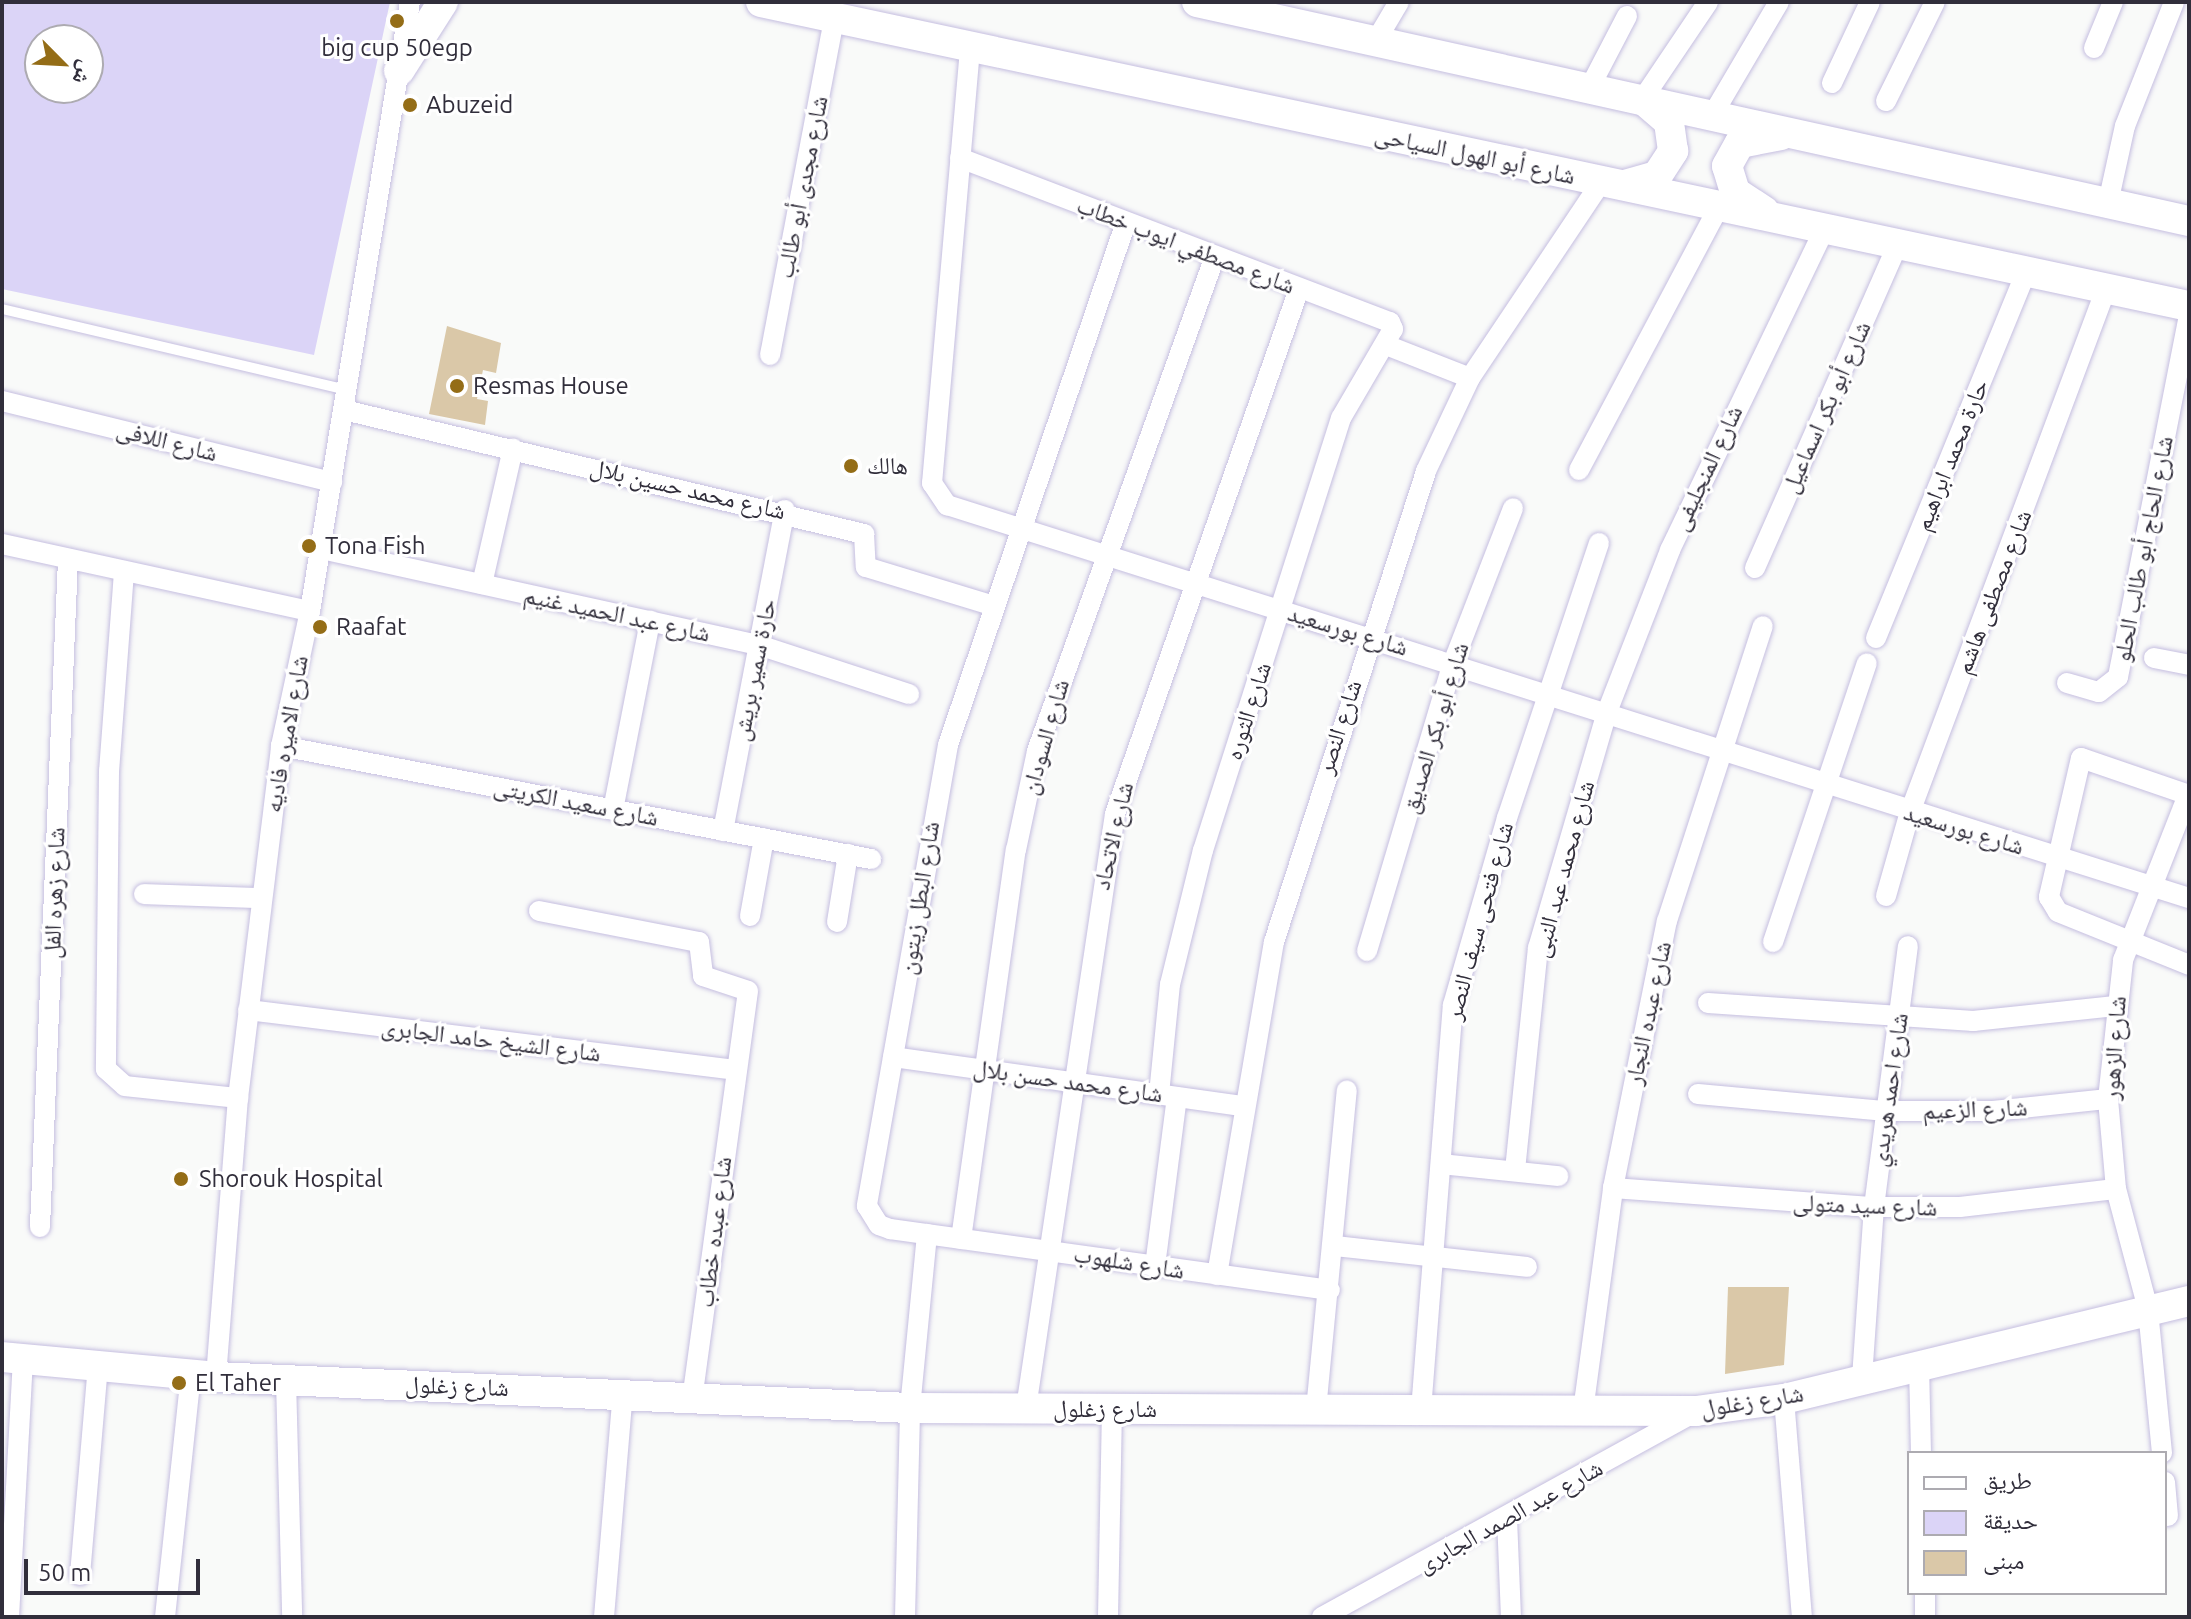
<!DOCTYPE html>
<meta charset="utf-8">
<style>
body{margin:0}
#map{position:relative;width:2191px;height:1619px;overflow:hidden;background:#f9faf9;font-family:Ubuntu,"Noto Naskh Arabic",sans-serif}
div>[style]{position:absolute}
.green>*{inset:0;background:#dbd4f7}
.building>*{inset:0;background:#dac8a8}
.roads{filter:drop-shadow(0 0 2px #c5bee0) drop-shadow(0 0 2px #c5bee0)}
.lane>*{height:10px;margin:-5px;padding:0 5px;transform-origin:5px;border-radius:5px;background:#fff}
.street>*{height:20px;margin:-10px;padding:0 10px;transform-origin:10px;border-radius:10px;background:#fff}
.secondary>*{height:30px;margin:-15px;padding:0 15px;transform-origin:15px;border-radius:15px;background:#fff}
.dots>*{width:22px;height:22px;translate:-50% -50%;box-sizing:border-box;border:4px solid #fff;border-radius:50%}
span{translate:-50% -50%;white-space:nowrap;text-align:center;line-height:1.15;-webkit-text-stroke:6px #fff;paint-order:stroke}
.poi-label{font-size:24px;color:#312e3b}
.left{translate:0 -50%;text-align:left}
.street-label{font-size:24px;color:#312e3b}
.frame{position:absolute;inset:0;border:4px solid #312e3b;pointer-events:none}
.legend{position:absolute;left:1907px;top:1451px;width:260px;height:144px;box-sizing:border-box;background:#fff;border:2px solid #adabb1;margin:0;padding:10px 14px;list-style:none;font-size:24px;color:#312e3b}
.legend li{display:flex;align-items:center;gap:16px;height:40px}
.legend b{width:40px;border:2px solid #adabb1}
.north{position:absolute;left:24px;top:24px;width:80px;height:80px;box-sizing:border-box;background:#fff;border:2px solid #adabb1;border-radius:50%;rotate:114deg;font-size:22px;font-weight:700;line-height:32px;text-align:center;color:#312e3b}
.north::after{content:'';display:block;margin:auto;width:28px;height:36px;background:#946d17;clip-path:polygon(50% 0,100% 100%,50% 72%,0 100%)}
.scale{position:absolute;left:24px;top:1559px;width:176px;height:36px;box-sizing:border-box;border:4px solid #312e3b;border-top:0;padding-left:10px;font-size:24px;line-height:28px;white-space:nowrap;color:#312e3b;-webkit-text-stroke:6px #fff;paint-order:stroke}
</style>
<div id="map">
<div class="green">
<i style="clip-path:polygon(evenodd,2px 2px,390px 2px,314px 355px,2px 289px,2px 2px,40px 40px,88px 40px,88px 88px,40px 88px,40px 40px)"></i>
</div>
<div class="building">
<i style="clip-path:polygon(447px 326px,501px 343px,496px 373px,483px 370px,477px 399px,488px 401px,485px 425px,429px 414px)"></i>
<i style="clip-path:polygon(1728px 1287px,1789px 1287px,1784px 1365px,1725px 1374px)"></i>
</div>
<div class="roads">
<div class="lane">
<i style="left:2px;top:309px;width:354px;rotate:13.2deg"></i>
</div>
<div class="street">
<i style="left:1377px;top:39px;width:43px;rotate:-59.3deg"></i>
<i style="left:2094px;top:48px;width:50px;rotate:-67.6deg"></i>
<i style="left:970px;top:49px;width:436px;rotate:95deg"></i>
<i style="left:932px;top:483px;width:27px;rotate:56deg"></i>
<i style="left:947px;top:505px;width:1303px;rotate:17.56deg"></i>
<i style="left:1832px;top:83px;width:89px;rotate:-64.9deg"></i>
<i style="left:1590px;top:87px;width:80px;rotate:-62.5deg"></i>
<i style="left:1642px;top:100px;width:118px;rotate:-56deg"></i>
<i style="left:1886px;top:101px;width:110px;rotate:-63.7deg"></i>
<i style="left:1713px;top:114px;width:130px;rotate:-59.5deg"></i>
<i style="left:960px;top:158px;width:460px;rotate:20.9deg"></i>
<i style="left:1390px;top:322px;width:8px;rotate:67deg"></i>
<i style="left:1393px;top:329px;width:103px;rotate:120.3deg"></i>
<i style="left:1341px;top:418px;width:454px;rotate:107.7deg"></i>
<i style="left:1203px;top:850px;width:138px;rotate:103.8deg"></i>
<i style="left:1170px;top:984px;width:111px;rotate:95.7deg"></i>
<i style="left:2108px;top:203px;width:79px;rotate:-77.6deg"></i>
<i style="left:2125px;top:126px;width:133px;rotate:-68.4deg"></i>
<i style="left:1126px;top:222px;width:552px;rotate:108.8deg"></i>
<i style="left:948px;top:745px;width:468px;rotate:100deg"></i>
<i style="left:867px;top:1206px;width:22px;rotate:58deg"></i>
<i style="left:879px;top:1225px;width:12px;rotate:20deg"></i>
<i style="left:890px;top:1229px;width:444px;rotate:7.9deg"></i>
<i style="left:1386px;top:345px;width:90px;rotate:21.4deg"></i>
<i style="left:770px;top:355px;width:342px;rotate:-79.2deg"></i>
<i style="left:2px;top:401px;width:340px;rotate:13.8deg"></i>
<i style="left:344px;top:410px;width:535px;rotate:13.41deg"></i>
<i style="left:864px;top:534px;width:33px;rotate:87deg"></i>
<i style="left:866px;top:567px;width:134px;rotate:16.9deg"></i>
<i style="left:1579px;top:470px;width:298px;rotate:-62deg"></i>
<i style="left:2px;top:544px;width:315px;rotate:12.3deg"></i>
<i style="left:321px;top:549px;width:448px;rotate:12.4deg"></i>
<i style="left:759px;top:645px;width:158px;rotate:18.1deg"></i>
<i style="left:1755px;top:568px;width:352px;rotate:-66.2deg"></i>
<i style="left:124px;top:572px;width:200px;rotate:94.3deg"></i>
<i style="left:109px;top:771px;width:298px;rotate:90.6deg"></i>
<i style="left:106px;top:1069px;width:25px;rotate:42deg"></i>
<i style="left:125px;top:1086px;width:114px;rotate:6.1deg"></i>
<i style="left:482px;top:584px;width:139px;rotate:-77.1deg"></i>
<i style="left:1876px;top:638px;width:395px;rotate:-67.7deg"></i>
<i style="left:2154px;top:658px;width:36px;rotate:11deg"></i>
<i style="left:2067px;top:683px;width:33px;rotate:16deg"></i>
<i style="left:2099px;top:692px;width:24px;rotate:-38deg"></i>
<i style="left:2118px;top:677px;width:368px;rotate:-78.9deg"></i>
<i style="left:281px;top:746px;width:601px;rotate:10.84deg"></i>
<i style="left:2189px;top:795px;width:114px;rotate:-161.1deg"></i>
<i style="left:2081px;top:758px;width:143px;rotate:103deg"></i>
<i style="left:2049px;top:897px;width:17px;rotate:59deg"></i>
<i style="left:2058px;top:912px;width:141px;rotate:22deg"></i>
<i style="left:613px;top:810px;width:193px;rotate:-78.9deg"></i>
<i style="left:723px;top:831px;width:327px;rotate:-79.1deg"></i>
<i style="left:144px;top:894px;width:116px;rotate:2deg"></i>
<i style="left:1886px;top:896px;width:87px;rotate:-74.1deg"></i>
<i style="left:1910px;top:812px;width:559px;rotate:-69.46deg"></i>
<i style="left:539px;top:911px;width:163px;rotate:11deg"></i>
<i style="left:699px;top:942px;width:34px;rotate:83deg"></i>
<i style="left:703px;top:976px;width:47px;rotate:18.4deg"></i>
<i style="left:748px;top:991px;width:408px;rotate:97.8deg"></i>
<i style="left:750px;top:916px;width:79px;rotate:-79.8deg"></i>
<i style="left:837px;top:922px;width:69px;rotate:-80.8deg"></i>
<i style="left:1773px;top:942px;width:294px;rotate:-71.4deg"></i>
<i style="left:1367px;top:951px;width:301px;rotate:-73.4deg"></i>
<i style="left:1453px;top:663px;width:166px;rotate:-68.8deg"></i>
<i style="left:1708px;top:1003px;width:266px;rotate:3.9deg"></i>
<i style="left:1973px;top:1021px;width:143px;rotate:-6deg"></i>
<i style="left:248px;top:1010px;width:491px;rotate:7deg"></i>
<i style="left:893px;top:1057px;width:353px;rotate:8deg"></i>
<i style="left:1698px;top:1094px;width:189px;rotate:5.2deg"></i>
<i style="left:1886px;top:1111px;width:107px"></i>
<i style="left:1993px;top:1111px;width:116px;rotate:-6deg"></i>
<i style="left:1441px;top:1164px;width:118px;rotate:5.9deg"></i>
<i style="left:1515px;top:1170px;width:223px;rotate:-84.1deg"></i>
<i style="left:1538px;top:948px;width:246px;rotate:-73.7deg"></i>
<i style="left:1607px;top:712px;width:174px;rotate:-68.7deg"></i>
<i style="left:1670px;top:550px;width:355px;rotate:-64.3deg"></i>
<i style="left:1613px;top:1188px;width:262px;rotate:4.2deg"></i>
<i style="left:1874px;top:1207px;width:86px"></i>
<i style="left:1960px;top:1207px;width:157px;rotate:-6.6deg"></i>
<i style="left:40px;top:1227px;width:669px;rotate:-87.6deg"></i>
<i style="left:961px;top:1239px;width:393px;rotate:-82deg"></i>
<i style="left:1016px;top:850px;width:101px;rotate:-78deg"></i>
<i style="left:1037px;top:751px;width:526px;rotate:-70.22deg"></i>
<i style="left:1335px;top:1246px;width:193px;rotate:6.2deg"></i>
<i style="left:1155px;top:1266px;width:170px;rotate:-82.6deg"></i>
<i style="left:1217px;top:1275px;width:338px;rotate:-80.3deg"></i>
<i style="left:1274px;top:942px;width:495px;rotate:-72.1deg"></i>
<i style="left:1426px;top:471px;width:103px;rotate:-64.7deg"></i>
<i style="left:1470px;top:378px;width:237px;rotate:-56.2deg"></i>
<i style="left:1919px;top:1365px;width:88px;rotate:88.7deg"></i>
<i style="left:216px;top:1377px;width:280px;rotate:-85.5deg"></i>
<i style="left:238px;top:1098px;width:355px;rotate:-83deg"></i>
<i style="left:281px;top:746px;width:138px;rotate:-77.9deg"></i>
<i style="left:310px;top:611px;width:617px;rotate:-80.68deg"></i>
<i style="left:1862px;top:1378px;width:171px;rotate:-86deg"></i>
<i style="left:1874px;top:1207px;width:263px;rotate:-82.6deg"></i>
<i style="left:286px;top:1380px;width:237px;rotate:88.5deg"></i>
<i style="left:1784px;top:1399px;width:219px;rotate:85.3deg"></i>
<i style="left:1026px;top:1408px;width:601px;rotate:-81.48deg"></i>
<i style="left:1115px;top:814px;width:556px;rotate:-70.69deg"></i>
<i style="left:1316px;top:1410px;width:321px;rotate:-84.5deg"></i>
<i style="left:1421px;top:1410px;width:406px;rotate:-85.5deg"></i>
<i style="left:1453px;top:1005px;width:195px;rotate:-73.9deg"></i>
<i style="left:1507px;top:818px;width:290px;rotate:-71.5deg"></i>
<i style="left:1583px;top:1411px;width:225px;rotate:-82.3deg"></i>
<i style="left:1613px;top:1188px;width:272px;rotate:-78.6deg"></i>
<i style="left:1667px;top:921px;width:310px;rotate:-72deg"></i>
<i style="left:2162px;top:1453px;width:145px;rotate:-95.6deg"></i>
<i style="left:2148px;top:1309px;width:124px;rotate:-104.9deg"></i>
<i style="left:2116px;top:1189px;width:90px;rotate:-95.1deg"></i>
<i style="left:2108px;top:1099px;width:140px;rotate:-83.8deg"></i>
<i style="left:2123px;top:960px;width:177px;rotate:-68.5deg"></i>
<i style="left:2165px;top:1482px;width:34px;rotate:85deg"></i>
<i style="left:1507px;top:1518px;width:99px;rotate:87.7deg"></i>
<i style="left:80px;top:1575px;width:212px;rotate:-85.1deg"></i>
<i style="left:1925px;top:1593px;width:24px;rotate:90deg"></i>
<i style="left:9px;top:1617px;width:261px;rotate:-86.9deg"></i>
<i style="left:165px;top:1617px;width:244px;rotate:-83.9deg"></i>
<i style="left:604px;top:1617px;width:226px;rotate:-85.2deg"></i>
<i style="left:905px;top:1617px;width:209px;rotate:-88.6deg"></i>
<i style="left:910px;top:1408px;width:175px;rotate:-84.4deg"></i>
<i style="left:1108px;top:1617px;width:208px;rotate:-88.9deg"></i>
<i style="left:1322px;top:1617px;width:423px;rotate:-28.8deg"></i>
</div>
<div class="secondary">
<i style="left:761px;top:2px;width:1460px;rotate:12.02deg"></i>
<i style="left:1197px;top:2px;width:1016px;rotate:12.45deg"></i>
<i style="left:399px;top:71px;width:82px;rotate:-57.5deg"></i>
<i style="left:1625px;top:185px;width:33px;rotate:-16deg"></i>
<i style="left:1657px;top:176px;width:30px;rotate:-57deg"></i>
<i style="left:1673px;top:151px;width:29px;rotate:-98deg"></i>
<i style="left:1669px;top:122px;width:33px;rotate:-139deg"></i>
<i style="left:1764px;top:211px;width:35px;rotate:-147deg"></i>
<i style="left:1735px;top:192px;width:27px;rotate:-107deg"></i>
<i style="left:1727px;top:166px;width:26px;rotate:-61deg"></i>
<i style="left:1740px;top:143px;width:42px;rotate:-11deg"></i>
<i style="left:2px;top:1357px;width:215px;rotate:5.3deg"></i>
<i style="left:216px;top:1377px;width:695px;rotate:2.56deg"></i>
<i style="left:910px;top:1408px;width:786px;rotate:0.22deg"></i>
<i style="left:1696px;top:1411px;width:89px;rotate:-7.8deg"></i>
<i style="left:1784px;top:1399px;width:417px;rotate:-13.6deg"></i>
</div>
</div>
<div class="dots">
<i style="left:397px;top:21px;background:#946d17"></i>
<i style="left:410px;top:105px;background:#946d17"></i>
<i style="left:457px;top:386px;background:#946d17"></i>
<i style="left:851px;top:466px;background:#946d17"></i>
<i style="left:309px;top:546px;background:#946d17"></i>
<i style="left:320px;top:627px;background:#946d17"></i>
<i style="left:181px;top:1179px;background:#946d17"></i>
<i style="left:179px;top:1383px;background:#946d17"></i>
</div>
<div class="poi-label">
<span style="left:397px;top:48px">big cup 50egp</span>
<span class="left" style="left:426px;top:105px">Abuzeid</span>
<span class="left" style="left:473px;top:386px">Resmas House</span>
<span class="left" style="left:867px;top:466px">هالك</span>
<span class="left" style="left:325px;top:546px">Tona Fish</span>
<span class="left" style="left:336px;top:627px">Raafat</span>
<span class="left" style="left:199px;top:1179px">Shorouk Hospital</span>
<span class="left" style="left:195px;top:1383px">El Taher</span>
</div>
<div class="street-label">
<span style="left:1475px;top:155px;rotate:12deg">شارع أبو الهول السياحى</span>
<span style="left:802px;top:187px;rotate:-79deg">شارع مجدى أبو طالب</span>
<span style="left:1186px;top:245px;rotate:21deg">شارع مصطفي ايوب خطاب</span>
<span style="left:1826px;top:407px;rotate:-66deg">شارع أبو بكر اسماعيل</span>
<span style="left:167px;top:441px;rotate:14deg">شارع اللافى</span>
<span style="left:1951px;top:455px;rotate:-68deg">حارة محمد ابراهيم</span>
<span style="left:1707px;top:468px;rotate:-65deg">شارع المنجليفى</span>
<span style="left:688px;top:489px;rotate:13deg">شارع محمد حسين بلال</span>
<span style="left:2143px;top:549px;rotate:-79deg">شارع الحاج أبو طالب الحلو</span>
<span style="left:1993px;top:592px;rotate:-69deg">شارع مصطفى هاشم</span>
<span style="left:617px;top:614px;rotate:12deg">شارع عبد الحميد غنيم</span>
<span style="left:1348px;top:630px;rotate:17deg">شارع بورسعيد</span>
<span style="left:754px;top:670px;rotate:-79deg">حارة سمير بريش</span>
<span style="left:1248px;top:711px;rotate:-72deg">شارع الثوره</span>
<span style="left:1339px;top:727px;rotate:-72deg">شارع النصر</span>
<span style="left:1435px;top:728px;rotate:-73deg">شارع أبو بكر الصديق</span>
<span style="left:286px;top:734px;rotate:-80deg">شارع الاميره فاديه</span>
<span style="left:1045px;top:737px;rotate:-74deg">شارع السودان</span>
<span style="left:576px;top:802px;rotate:11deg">شارع سعيد الكريتى</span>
<span style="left:1964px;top:829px;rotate:17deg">شارع بورسعيد</span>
<span style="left:1113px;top:836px;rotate:-77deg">شارع الاتحاد</span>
<span style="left:1563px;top:869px;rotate:-75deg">شارع محمد عبد النبى</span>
<span style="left:54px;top:893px;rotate:-88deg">شارع زهره الفل</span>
<span style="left:919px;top:898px;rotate:-81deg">شارع البطل زيتون</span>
<span style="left:1479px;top:921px;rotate:-75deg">شارع فتحى سيف النصر</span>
<span style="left:1648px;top:1013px;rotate:-78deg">شارع عبده النجار</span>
<span style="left:491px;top:1040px;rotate:7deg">شارع الشيخ حامد الجابرى</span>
<span style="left:2114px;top:1048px;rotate:-86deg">شارع الزهور</span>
<span style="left:1068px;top:1081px;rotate:8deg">شارع محمد حسن بلال</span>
<span style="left:1889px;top:1090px;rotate:-82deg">شارع احمد هريدي</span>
<span style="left:1975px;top:1109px;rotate:-2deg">شارع الزعيم</span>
<span style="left:1865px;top:1205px;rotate:2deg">شارع سيد متولى</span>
<span style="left:714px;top:1232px;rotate:-83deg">شارع عبده خطاب</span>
<span style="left:1129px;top:1262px;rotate:9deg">شارع شلهوب</span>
<span style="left:457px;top:1386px;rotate:2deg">شارع زغلول</span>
<span style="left:1752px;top:1401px;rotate:-9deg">شارع زغلول</span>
<span style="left:1105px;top:1409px">شارع زغلول</span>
<span style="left:1510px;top:1516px;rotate:-29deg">شارع عبد الصمد الجابرى</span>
</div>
<div class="frame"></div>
<ul class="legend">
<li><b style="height:10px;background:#fff"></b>طريق</li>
<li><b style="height:22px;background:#dbd4f7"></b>حديقة</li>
<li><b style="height:22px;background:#dac8a8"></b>مبنى</li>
</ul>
<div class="north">ش</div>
<div class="scale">50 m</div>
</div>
